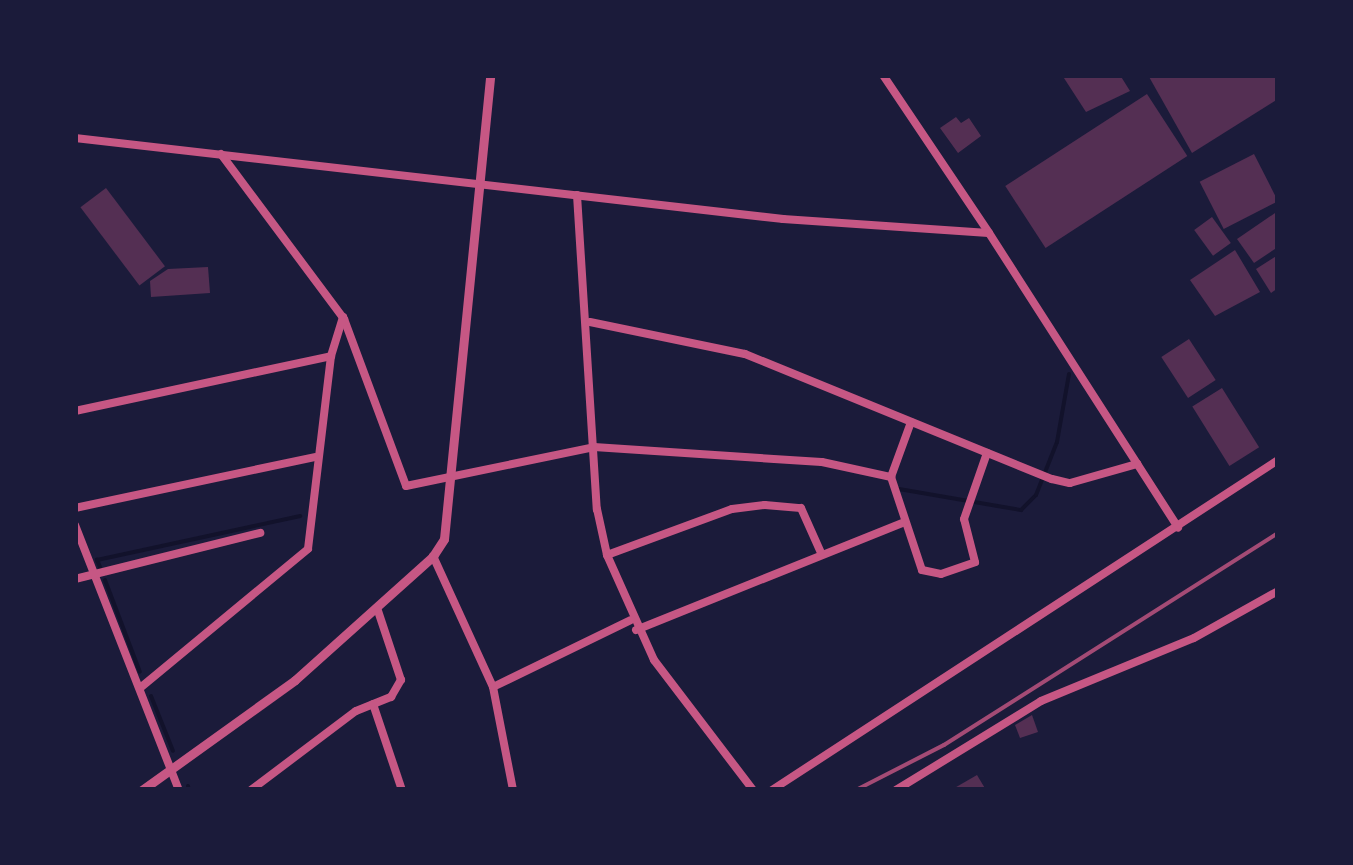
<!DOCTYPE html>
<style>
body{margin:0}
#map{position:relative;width:1353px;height:865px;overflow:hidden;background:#1b1b3a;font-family:Lato,sans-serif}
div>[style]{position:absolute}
.stream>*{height:4px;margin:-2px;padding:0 2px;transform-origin:2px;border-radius:2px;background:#12122b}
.building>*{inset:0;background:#542f53;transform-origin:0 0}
.minor>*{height:8px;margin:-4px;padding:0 4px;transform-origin:4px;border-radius:4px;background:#c65784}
.tertiary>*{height:9px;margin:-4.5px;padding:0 4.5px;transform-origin:4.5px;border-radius:4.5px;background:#c65784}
.rail>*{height:4px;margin:-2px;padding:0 2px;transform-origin:2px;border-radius:2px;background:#a44b75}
span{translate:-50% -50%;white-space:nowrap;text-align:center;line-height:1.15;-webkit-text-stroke:8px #1b1b3a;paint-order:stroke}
.frame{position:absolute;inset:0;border:78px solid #1b1b3a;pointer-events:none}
</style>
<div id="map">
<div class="stream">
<i style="left:899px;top:489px;width:124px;rotate:9.8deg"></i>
<i style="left:1021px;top:510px;width:21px;rotate:-45deg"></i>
<i style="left:1036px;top:495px;width:57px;rotate:-68.4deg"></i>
<i style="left:1057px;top:442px;width:69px;rotate:-80deg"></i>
<i style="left:100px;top:567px;width:8px;rotate:-113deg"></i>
<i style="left:97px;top:560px;width:208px;rotate:-12.2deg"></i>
<i style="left:105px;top:580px;width:98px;rotate:69.2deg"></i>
<i style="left:151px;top:696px;width:59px;rotate:68.2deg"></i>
<i style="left:188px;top:786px;width:4px;rotate:76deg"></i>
</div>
<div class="building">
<i style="clip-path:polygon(1062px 75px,1120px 75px,1130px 91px,1086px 112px)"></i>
<i style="clip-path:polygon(1148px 75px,1278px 75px,1278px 99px,1192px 153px)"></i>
<i style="left:1147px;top:94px;width:74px;height:169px;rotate:57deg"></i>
<i style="clip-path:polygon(956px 117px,961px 123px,969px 118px,981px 136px,958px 153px,940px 128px)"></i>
<i style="left:1254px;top:154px;width:53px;height:61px;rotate:63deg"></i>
<i style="left:106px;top:188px;width:98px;height:32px;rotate:53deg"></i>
<i style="clip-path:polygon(1278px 211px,1278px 247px,1254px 263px,1237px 239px)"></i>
<i style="left:1212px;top:217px;width:32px;height:22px;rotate:54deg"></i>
<i style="clip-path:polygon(1235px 250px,1260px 292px,1215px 316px,1190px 280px)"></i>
<i style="clip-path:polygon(1278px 255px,1278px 288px,1271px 293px,1256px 269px)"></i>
<i style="clip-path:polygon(208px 267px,210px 293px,151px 297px,150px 281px,168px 269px)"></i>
<i style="left:1189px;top:339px;width:49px;height:33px;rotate:57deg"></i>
<i style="left:1222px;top:388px;width:70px;height:35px;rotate:58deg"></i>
<i style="clip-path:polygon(1032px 715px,1038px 732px,1020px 738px,1015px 725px)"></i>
<i style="clip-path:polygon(977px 775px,986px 790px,951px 790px)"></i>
</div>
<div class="minor">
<i style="left:883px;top:75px;width:190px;rotate:56.1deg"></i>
<i style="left:75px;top:138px;width:713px;rotate:6.53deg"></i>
<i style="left:783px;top:219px;width:206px;rotate:3.9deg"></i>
<i style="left:989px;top:233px;width:350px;rotate:57.3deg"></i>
<i style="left:221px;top:154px;width:206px;rotate:53.3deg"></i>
<i style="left:344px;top:319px;width:178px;rotate:69.6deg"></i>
<i style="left:406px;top:486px;width:192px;rotate:-11.7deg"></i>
<i style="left:594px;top:447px;width:228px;rotate:3.8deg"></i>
<i style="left:822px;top:462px;width:71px;rotate:12.3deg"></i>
<i style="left:577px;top:195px;width:315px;rotate:86.4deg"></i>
<i style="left:597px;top:509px;width:47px;rotate:77.7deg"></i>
<i style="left:607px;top:555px;width:115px;rotate:65.9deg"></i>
<i style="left:654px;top:660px;width:163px;rotate:52.7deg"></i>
<i style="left:590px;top:322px;width:158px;rotate:11.7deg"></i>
<i style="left:745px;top:354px;width:331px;rotate:22.2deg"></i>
<i style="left:1052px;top:479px;width:18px;rotate:13deg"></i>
<i style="left:1070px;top:483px;width:70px;rotate:-15.8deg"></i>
<i style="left:331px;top:356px;width:41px;rotate:-72.9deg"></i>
<i style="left:75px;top:411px;width:262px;rotate:-12.1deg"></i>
<i style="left:331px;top:356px;width:194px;rotate:96.8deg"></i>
<i style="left:308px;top:549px;width:217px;rotate:140.4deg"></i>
<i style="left:911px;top:422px;width:59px;rotate:110deg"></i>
<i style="left:891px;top:477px;width:98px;rotate:71.6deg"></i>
<i style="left:922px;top:570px;width:19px;rotate:12deg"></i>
<i style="left:941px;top:574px;width:36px;rotate:-19deg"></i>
<i style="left:975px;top:562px;width:44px;rotate:-104.3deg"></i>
<i style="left:964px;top:519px;width:70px;rotate:-70.8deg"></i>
<i style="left:75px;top:508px;width:245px;rotate:-12deg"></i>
<i style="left:75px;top:525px;width:285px;rotate:68.6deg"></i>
<i style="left:607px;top:555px;width:133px;rotate:-20.2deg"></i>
<i style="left:732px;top:509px;width:33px;rotate:-7deg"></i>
<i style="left:765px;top:505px;width:36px;rotate:5deg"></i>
<i style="left:801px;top:508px;width:51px;rotate:65.9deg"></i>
<i style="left:433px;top:556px;width:144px;rotate:65.4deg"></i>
<i style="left:493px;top:687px;width:105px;rotate:79deg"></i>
<i style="left:75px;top:579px;width:191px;rotate:-14deg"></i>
<i style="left:636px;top:630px;width:287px;rotate:-21.9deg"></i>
<i style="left:493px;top:687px;width:153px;rotate:-25.9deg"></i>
<i style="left:373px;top:704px;width:91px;rotate:71.4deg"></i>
<i style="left:251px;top:790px;width:131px;rotate:-37deg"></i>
<i style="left:356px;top:711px;width:38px;rotate:-22deg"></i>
<i style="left:391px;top:697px;width:20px;rotate:-60deg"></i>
<i style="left:401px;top:680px;width:76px;rotate:-108.4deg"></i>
<i style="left:772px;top:790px;width:604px;rotate:-33.11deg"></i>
<i style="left:896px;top:790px;width:170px;rotate:-31.5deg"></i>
<i style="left:1041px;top:701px;width:165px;rotate:-22.4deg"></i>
<i style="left:1194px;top:638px;width:96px;rotate:-29.2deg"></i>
</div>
<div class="tertiary">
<i style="left:142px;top:790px;width:188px;rotate:-35.7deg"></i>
<i style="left:295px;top:680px;width:186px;rotate:-41.9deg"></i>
<i style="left:433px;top:556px;width:20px;rotate:-57deg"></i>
<i style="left:444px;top:539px;width:466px;rotate:-84.3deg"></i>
</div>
<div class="rail">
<i style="left:856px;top:790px;width:99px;rotate:-27.1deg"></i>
<i style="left:944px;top:745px;width:396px;rotate:-32.4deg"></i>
</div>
<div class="frame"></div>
</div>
